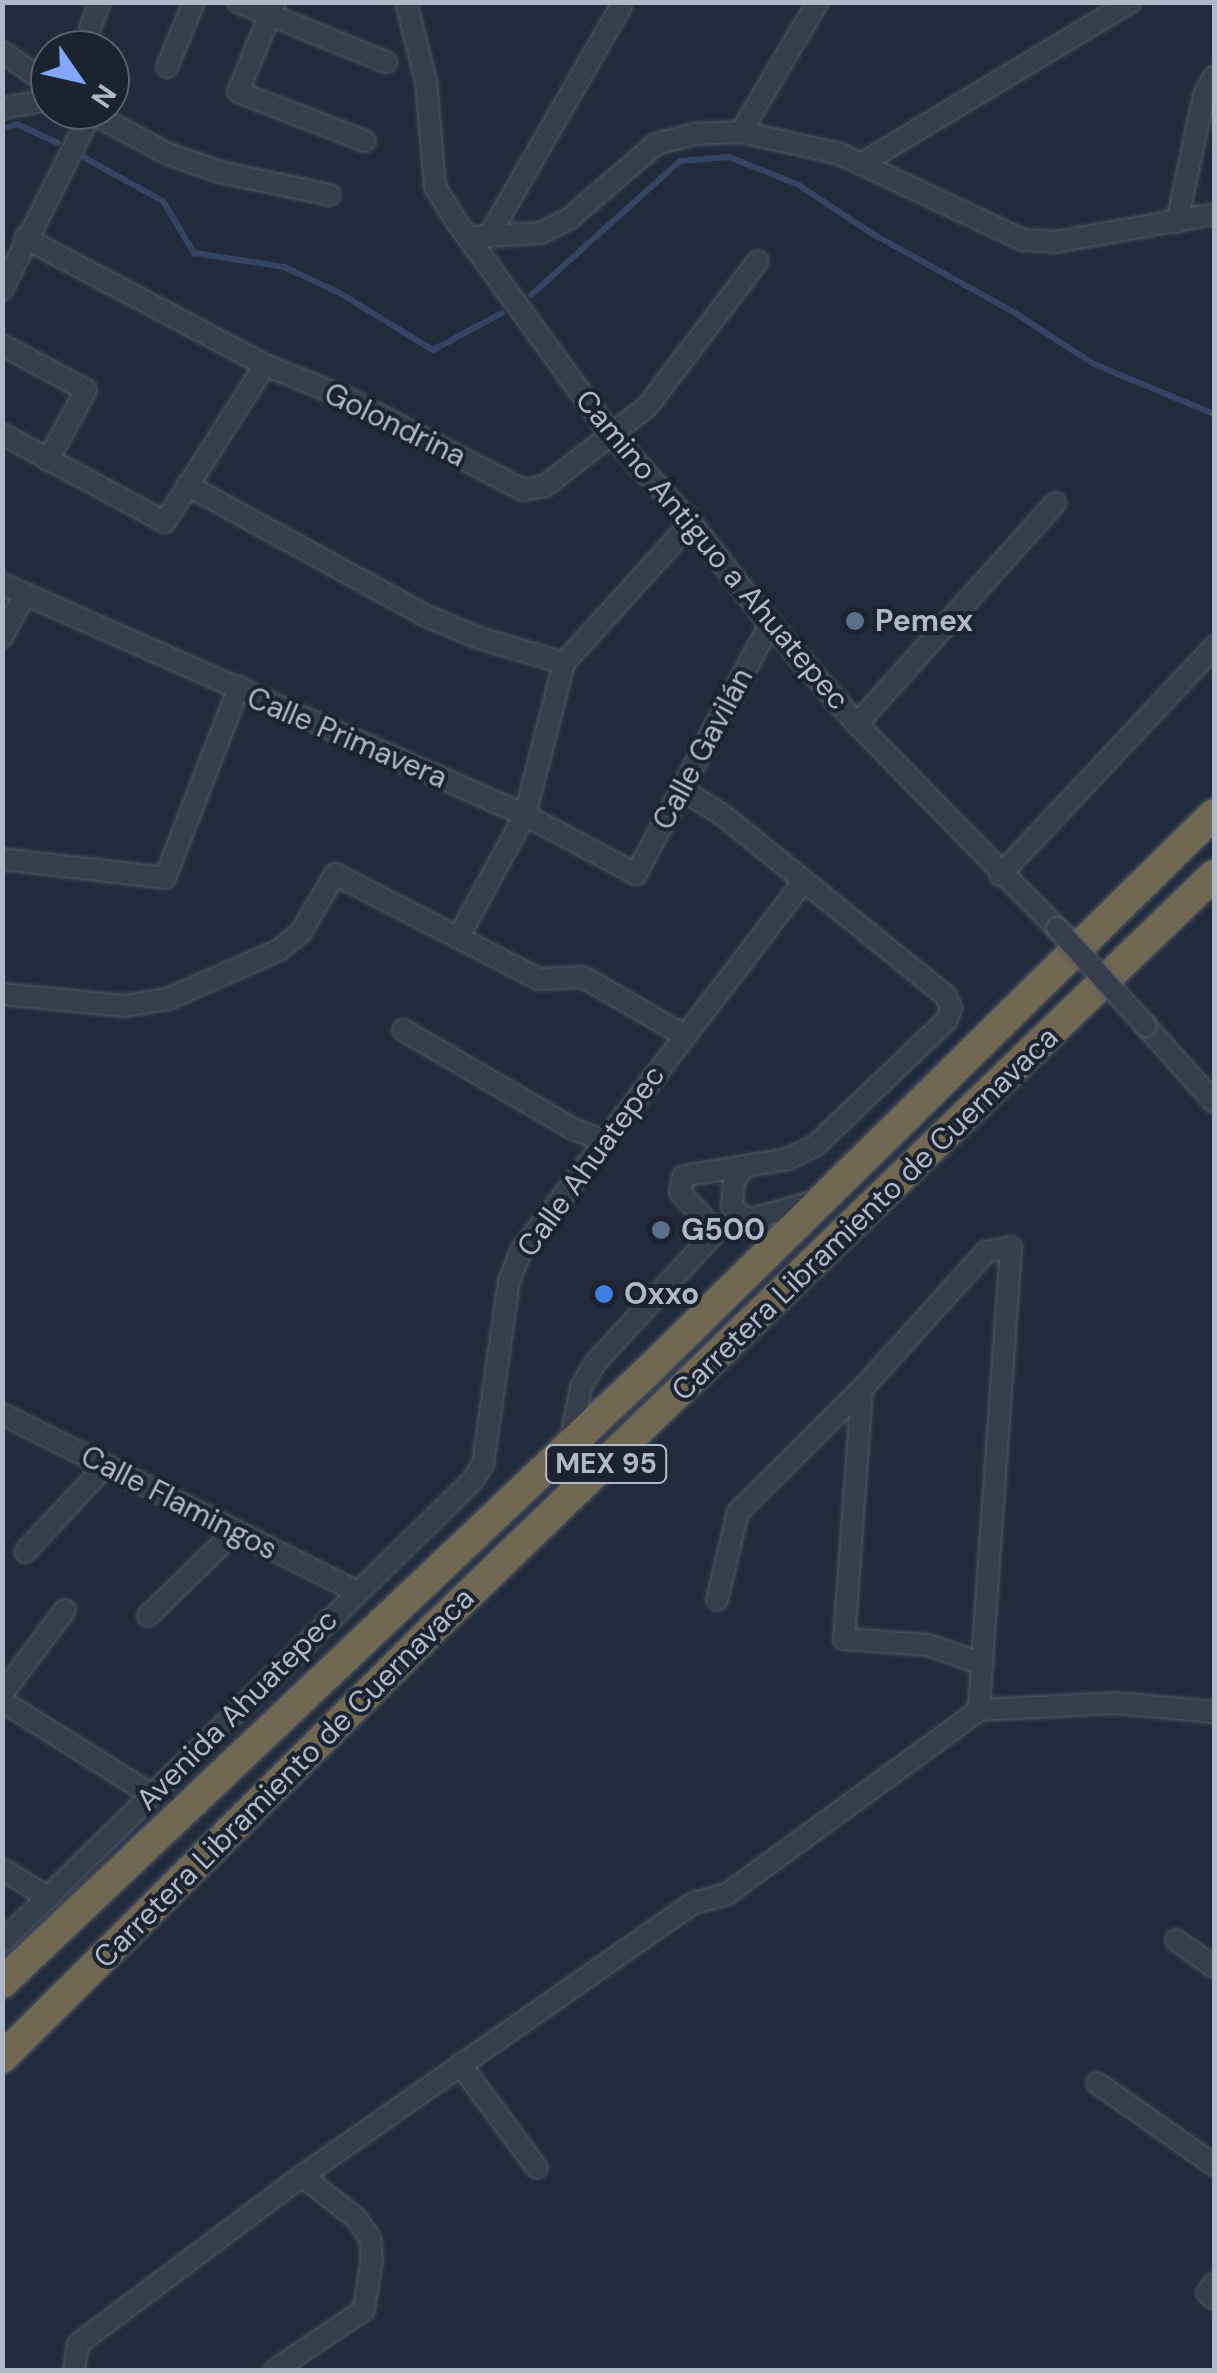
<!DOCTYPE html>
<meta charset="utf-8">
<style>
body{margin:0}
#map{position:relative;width:1217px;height:2373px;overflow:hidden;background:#222b3b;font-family:"DM Sans",sans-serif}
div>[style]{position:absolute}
.stream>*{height:6px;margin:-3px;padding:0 3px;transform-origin:3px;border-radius:3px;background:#354463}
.roads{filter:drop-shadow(0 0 2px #515866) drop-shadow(0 0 2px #515866)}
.minor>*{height:20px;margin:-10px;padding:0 10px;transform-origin:10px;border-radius:10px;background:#363d4b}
.highway>*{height:30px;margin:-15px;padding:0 15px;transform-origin:15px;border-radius:15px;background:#716853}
.bridges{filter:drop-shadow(0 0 2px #515866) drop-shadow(0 0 2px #515866)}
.minor-bridge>*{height:20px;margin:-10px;padding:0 10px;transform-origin:10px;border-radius:10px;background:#363d4b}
.dots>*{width:28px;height:28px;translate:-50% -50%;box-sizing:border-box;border:5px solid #1b2230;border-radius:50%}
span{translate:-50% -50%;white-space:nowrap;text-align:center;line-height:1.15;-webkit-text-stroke:8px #1b2230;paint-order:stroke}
.shield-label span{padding:2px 8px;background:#1b2230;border:2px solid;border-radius:8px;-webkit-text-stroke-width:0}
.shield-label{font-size:28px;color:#b1b8c7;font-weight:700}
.street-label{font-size:30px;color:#b1b8c7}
.poi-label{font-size:30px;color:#b1b8c7;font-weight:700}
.left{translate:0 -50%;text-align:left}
.frame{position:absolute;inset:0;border:5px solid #b1b8c7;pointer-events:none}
.north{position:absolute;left:30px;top:30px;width:100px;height:100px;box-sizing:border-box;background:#1b2230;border:2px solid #575e6c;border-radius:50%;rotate:124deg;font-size:28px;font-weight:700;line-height:40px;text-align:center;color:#b1b8c7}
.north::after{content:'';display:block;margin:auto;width:35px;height:45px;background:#84a7f9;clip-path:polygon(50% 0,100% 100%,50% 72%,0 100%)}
</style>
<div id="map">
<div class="stream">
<i style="left:2px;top:129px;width:16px;rotate:-18deg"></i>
<i style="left:17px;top:124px;width:45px;rotate:24.9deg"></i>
<i style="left:85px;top:158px;width:89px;rotate:28.9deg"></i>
<i style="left:163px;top:201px;width:61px;rotate:59.2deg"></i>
<i style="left:194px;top:253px;width:91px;rotate:8.8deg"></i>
<i style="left:284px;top:267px;width:60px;rotate:24.8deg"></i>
<i style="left:338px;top:292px;width:111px;rotate:31.4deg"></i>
<i style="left:433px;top:350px;width:78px;rotate:-28.2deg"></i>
<i style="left:531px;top:295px;width:200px;rotate:-42deg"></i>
<i style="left:680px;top:161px;width:49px;rotate:-4.7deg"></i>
<i style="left:729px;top:157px;width:73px;rotate:21.7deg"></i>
<i style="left:797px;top:184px;width:89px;rotate:33.5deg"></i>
<i style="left:871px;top:233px;width:161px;rotate:29deg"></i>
<i style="left:1012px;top:311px;width:98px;rotate:32.9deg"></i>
<i style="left:1094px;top:364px;width:130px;rotate:22.6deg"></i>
</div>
<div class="roads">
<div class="minor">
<i style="left:238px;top:2px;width:160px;rotate:22.1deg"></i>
<i style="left:275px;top:2px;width:97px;rotate:112.3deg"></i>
<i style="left:238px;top:92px;width:136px;rotate:21.1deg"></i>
<i style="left:406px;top:2px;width:81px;rotate:75.8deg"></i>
<i style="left:426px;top:81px;width:106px;rotate:85.1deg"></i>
<i style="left:435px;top:187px;width:40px;rotate:58deg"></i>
<i style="left:456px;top:221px;width:262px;rotate:54deg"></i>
<i style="left:610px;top:433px;width:121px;rotate:48deg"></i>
<i style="left:691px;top:523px;width:128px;rotate:52deg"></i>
<i style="left:770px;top:624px;width:133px;rotate:49deg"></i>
<i style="left:857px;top:724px;width:286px;rotate:45.6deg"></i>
<i style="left:90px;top:28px;width:28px;rotate:-69deg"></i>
<i style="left:2px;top:52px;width:58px;rotate:34.5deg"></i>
<i style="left:167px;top:67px;width:70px;rotate:-67.4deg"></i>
<i style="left:2px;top:108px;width:49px;rotate:-9.5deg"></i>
<i style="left:86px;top:110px;width:93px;rotate:28.2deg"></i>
<i style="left:168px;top:154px;width:55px;rotate:19.1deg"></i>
<i style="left:220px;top:172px;width:112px;rotate:11.8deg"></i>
<i style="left:741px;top:132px;width:151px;rotate:-59.4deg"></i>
<i style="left:861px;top:164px;width:315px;rotate:-31deg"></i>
<i style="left:1177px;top:222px;width:130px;rotate:-78deg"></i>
<i style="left:1204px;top:95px;width:21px;rotate:-62deg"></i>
<i style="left:489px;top:236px;width:265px;rotate:-60.1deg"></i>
<i style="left:468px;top:237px;width:73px;rotate:-3.1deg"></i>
<i style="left:541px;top:233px;width:33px;rotate:-27deg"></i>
<i style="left:570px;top:218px;width:113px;rotate:-40.7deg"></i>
<i style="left:656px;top:144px;width:40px;rotate:-14.4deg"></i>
<i style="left:695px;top:134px;width:46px;rotate:-2.5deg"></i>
<i style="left:741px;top:132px;width:101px;rotate:12.5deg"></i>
<i style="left:840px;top:154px;width:202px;rotate:25.2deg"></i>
<i style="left:1023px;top:240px;width:33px;rotate:3deg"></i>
<i style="left:1056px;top:242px;width:160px;rotate:-10deg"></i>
<i style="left:25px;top:238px;width:272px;rotate:27.9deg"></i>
<i style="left:265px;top:365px;width:91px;rotate:22deg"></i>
<i style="left:349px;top:399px;width:196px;rotate:27.6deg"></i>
<i style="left:523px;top:490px;width:22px;rotate:-10deg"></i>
<i style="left:545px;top:486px;width:129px;rotate:-37.8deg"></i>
<i style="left:647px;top:407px;width:183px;rotate:-52.8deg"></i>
<i style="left:2px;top:290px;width:198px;rotate:-63.3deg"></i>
<i style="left:2px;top:345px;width:95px;rotate:28.2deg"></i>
<i style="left:86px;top:390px;width:80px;rotate:118.5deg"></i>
<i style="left:2px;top:434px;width:185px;rotate:28.4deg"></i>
<i style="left:165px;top:522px;width:186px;rotate:-57.5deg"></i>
<i style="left:187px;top:485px;width:270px;rotate:28.7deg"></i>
<i style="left:424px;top:615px;width:60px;rotate:22.7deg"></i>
<i style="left:479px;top:638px;width:89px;rotate:16.4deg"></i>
<i style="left:2px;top:584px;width:572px;rotate:23.83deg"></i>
<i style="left:525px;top:815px;width:126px;rotate:28deg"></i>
<i style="left:636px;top:874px;width:284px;rotate:-61.8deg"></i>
<i style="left:2px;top:637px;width:49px;rotate:-61.9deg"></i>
<i style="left:857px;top:724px;width:297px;rotate:-48.1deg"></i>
<i style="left:2px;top:859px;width:164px;rotate:6.6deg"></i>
<i style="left:165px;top:878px;width:205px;rotate:-68.8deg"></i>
<i style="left:1000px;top:875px;width:313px;rotate:-46.8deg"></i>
<i style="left:458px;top:938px;width:140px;rotate:-61.4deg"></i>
<i style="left:525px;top:815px;width:157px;rotate:-75.6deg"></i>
<i style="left:564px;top:663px;width:189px;rotate:-47.8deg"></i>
<i style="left:2px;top:994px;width:123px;rotate:5.6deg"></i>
<i style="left:124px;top:1006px;width:45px;rotate:-9deg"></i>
<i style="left:168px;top:999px;width:121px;rotate:-23.8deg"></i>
<i style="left:279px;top:950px;width:28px;rotate:-39deg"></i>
<i style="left:301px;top:932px;width:67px;rotate:-59.6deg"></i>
<i style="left:335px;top:874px;width:229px;rotate:27.3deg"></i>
<i style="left:538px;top:979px;width:45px;rotate:-2.5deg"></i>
<i style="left:583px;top:977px;width:116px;rotate:29.9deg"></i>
<i style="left:1146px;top:1026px;width:102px;rotate:48.2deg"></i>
<i style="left:403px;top:1030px;width:197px;rotate:30.2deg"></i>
<i style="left:573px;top:1129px;width:30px;rotate:21deg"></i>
<i style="left:742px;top:1169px;width:15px;rotate:122deg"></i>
<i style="left:734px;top:1182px;width:25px;rotate:95deg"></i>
<i style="left:732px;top:1207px;width:21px;rotate:39deg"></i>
<i style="left:748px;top:1220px;width:72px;rotate:-15.4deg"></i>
<i style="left:862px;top:1389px;width:251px;rotate:94.1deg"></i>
<i style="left:844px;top:1639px;width:84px;rotate:4.1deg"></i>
<i style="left:928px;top:1645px;width:58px;rotate:19.1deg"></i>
<i style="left:2px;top:1414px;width:396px;rotate:26.6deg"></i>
<i style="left:571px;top:1439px;width:53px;rotate:-79.1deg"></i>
<i style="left:581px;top:1387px;width:29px;rotate:-59deg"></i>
<i style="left:596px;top:1362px;width:171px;rotate:-47.4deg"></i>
<i style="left:712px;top:1236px;width:12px;rotate:-104deg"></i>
<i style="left:709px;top:1224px;width:43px;rotate:-132.2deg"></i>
<i style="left:680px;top:1192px;width:16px;rotate:-79deg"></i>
<i style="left:683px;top:1176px;width:106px;rotate:-9.2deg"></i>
<i style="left:788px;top:1159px;width:30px;rotate:-26deg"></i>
<i style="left:815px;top:1146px;width:182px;rotate:-43.7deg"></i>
<i style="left:947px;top:1020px;width:13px;rotate:-72deg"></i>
<i style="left:951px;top:1008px;width:13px;rotate:-113deg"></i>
<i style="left:946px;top:996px;width:289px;rotate:-141deg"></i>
<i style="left:721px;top:814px;width:46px;rotate:-148.4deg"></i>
<i style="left:25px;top:1552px;width:119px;rotate:-47deg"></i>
<i style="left:717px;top:1600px;width:90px;rotate:-76.6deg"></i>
<i style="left:738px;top:1512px;width:175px;rotate:-44.8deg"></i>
<i style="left:862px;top:1389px;width:185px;rotate:-47.9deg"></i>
<i style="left:986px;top:1252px;width:25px;rotate:-11deg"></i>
<i style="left:1011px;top:1247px;width:464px;rotate:94deg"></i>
<i style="left:148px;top:1616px;width:122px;rotate:-44.3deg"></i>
<i style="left:2px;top:1694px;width:105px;rotate:-53.1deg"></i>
<i style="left:2px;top:1701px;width:177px;rotate:32.1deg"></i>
<i style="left:2px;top:1869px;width:55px;rotate:31.7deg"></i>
<i style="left:1176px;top:1940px;width:47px;rotate:35.4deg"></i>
<i style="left:2px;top:1942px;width:660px;rotate:-44.45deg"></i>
<i style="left:473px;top:1480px;width:19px;rotate:-58deg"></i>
<i style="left:483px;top:1464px;width:184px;rotate:-81.9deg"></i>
<i style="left:509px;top:1282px;width:33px;rotate:-69deg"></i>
<i style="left:521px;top:1251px;width:464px;rotate:-52.6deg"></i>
<i style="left:460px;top:2064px;width:129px;rotate:53.5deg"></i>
<i style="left:1097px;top:2083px;width:143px;rotate:35deg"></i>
<i style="left:1214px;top:2284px;width:11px;rotate:128deg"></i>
<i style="left:1207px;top:2293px;width:9px;rotate:41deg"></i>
<i style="left:74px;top:2370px;width:26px;rotate:-81deg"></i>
<i style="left:78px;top:2344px;width:280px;rotate:-36.9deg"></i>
<i style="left:302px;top:2176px;width:478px;rotate:-34.9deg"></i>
<i style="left:694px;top:1903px;width:34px;rotate:-15deg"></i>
<i style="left:727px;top:1894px;width:312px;rotate:-36.1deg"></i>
<i style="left:979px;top:1710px;width:136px;rotate:-2.9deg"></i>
<i style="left:1115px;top:1703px;width:99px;rotate:5.2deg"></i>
<i style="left:275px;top:2370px;width:107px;rotate:-34deg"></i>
<i style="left:364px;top:2310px;width:53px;rotate:-81.3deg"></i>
<i style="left:372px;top:2258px;width:20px;rotate:-96deg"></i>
<i style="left:370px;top:2238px;width:24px;rotate:-125deg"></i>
<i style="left:356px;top:2218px;width:68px;rotate:-142.1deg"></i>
</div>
<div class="highway">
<i style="left:2px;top:1983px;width:893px;rotate:-43.46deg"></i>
<i style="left:650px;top:1369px;width:791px;rotate:-44.54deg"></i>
<i style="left:2px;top:2058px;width:610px;rotate:-44.87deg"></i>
<i style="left:434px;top:1628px;width:1084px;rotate:-43.99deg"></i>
</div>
</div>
<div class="bridges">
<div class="minor-bridge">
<i style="left:1057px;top:928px;width:132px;rotate:47.8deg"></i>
</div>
</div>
<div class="dots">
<i style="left:855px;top:621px;background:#5c6f8a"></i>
<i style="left:661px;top:1230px;background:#5c6f8a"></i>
<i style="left:604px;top:1294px;background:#3f7fe0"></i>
</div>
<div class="shield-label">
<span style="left:606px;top:1464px">MEX 95</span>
</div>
<div class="street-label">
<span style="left:395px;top:425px;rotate:26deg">Golondrina</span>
<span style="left:712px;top:550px;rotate:50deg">Camino Antiguo a Ahuatepec</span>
<span style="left:347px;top:738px;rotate:23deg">Calle Primavera</span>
<span style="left:703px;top:749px;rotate:-62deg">Calle Gavilán</span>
<span style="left:591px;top:1161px;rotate:-54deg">Calle Ahuatepec</span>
<span style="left:865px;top:1214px;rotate:-44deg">Carretera Libramiento de Cuernavaca</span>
<span style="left:179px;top:1503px;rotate:27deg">Calle Flamingos</span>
<span style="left:237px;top:1710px;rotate:-45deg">Avenida Ahuatepec</span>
<span style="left:284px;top:1778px;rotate:-45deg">Carretera Libramiento de Cuernavaca</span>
</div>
<div class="poi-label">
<span class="left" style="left:875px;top:621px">Pemex</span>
<span class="left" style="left:681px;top:1230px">G500</span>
<span class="left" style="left:624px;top:1294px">Oxxo</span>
</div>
<div class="frame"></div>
<div class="north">N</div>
</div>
